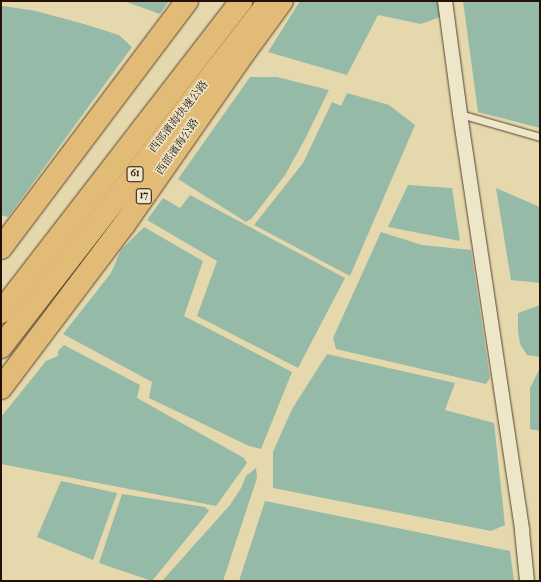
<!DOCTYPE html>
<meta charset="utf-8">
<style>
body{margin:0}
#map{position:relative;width:541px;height:582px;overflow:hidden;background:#e5d8ac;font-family:"IM FELL French Canon","Noto Serif TC",serif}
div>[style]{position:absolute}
.water>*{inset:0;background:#96baa8}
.roads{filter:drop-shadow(0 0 1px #554230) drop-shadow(0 0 1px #554230)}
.service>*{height:7px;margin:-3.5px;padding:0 3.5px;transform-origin:3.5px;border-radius:3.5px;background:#eee6c9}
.minor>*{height:14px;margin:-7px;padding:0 7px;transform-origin:7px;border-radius:7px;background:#eee6c9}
.primary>*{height:22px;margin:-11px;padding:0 11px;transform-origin:11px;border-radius:11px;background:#e2bc76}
.trunk>*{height:22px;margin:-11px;padding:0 11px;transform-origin:11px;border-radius:11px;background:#e2bc76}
span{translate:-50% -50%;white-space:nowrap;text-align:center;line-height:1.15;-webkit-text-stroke:3px #eee6c9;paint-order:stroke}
.shield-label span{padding:1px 3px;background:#eee6c9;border:1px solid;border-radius:3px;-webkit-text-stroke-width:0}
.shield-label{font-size:10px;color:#251006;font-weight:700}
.street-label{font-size:11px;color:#251006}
.frame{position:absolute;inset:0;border:2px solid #251006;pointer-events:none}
</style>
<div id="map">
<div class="water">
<i style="clip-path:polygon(124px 1px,169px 1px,160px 14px)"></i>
<i style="clip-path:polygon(300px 1px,438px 1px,440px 17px,421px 24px,378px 15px,347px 75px,268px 52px)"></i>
<i style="clip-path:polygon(463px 1px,540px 1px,540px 128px,478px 112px)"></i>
<i style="clip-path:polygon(3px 6px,36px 11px,84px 24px,119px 35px,132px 47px,8px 217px,1px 215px,1px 7px)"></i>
<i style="clip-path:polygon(250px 77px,277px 77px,329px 90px,304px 141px,285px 175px,252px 218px,246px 222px,178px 179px)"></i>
<i style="clip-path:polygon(347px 93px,389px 105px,415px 125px,350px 276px,254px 225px,303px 163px,332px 102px,341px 106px)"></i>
<i style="clip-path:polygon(408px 185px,452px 188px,460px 241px,388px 227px)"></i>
<i style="clip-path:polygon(496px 188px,540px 207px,540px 283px,511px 280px)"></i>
<i style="clip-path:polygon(190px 195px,345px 278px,298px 368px,197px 316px,217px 261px,147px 220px,163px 198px,180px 208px)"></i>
<i style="clip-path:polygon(144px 227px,203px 261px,184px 316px,292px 372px,261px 449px,249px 446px,149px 398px,152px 382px,63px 334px,111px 273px,121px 250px)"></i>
<i style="clip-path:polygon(381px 232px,422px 245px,471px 250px,490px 378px,486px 384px,336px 349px,333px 338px)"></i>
<i style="clip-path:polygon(540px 305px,540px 357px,527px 355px,520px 344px,518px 331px,518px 313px)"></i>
<i style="clip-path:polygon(64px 345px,140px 385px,137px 398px,244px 458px,247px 463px,216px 506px,1px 464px,1px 417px,46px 361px,58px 356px,58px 351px)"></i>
<i style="clip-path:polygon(327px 354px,455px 383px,445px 410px,494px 423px,505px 525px,491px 531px,273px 488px,273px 452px,292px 409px)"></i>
<i style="clip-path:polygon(539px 370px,540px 370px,540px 431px,530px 429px,530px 388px)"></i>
<i style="clip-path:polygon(256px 468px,257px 478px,223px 581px,162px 581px,230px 505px,241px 488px,246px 476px)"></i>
<i style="clip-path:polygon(61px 481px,117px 493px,93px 560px,37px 537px)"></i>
<i style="clip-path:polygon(122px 494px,205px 507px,209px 511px,152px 581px,99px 563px)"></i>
<i style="clip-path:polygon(265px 501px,510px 551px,514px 581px,239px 581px)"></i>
</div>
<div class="roads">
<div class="service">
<i style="left:460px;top:114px;width:83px;rotate:16deg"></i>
</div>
<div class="minor">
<i style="left:445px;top:1px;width:114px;rotate:82.4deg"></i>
<i style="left:460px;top:114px;width:422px;rotate:81.5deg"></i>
<i style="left:522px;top:531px;width:50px;rotate:84.3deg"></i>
</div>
<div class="primary">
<i style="left:1px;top:248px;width:309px;rotate:-53deg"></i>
<i style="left:1px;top:388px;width:204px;rotate:-53deg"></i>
<i style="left:124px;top:225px;width:210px;rotate:-55.1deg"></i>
<i style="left:244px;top:53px;width:64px;rotate:-53.8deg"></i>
</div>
<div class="trunk">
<i style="left:1px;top:312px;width:393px;rotate:-52.3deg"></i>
<i style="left:1px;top:347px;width:438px;rotate:-52.2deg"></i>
</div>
</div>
<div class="shield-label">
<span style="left:135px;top:174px">61</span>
<span style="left:144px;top:196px">17</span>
</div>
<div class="street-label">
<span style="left:179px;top:117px;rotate:-52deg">西部濱海快速公路</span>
<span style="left:178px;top:147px;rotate:-55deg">西部濱海公路</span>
</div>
<div class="frame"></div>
</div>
